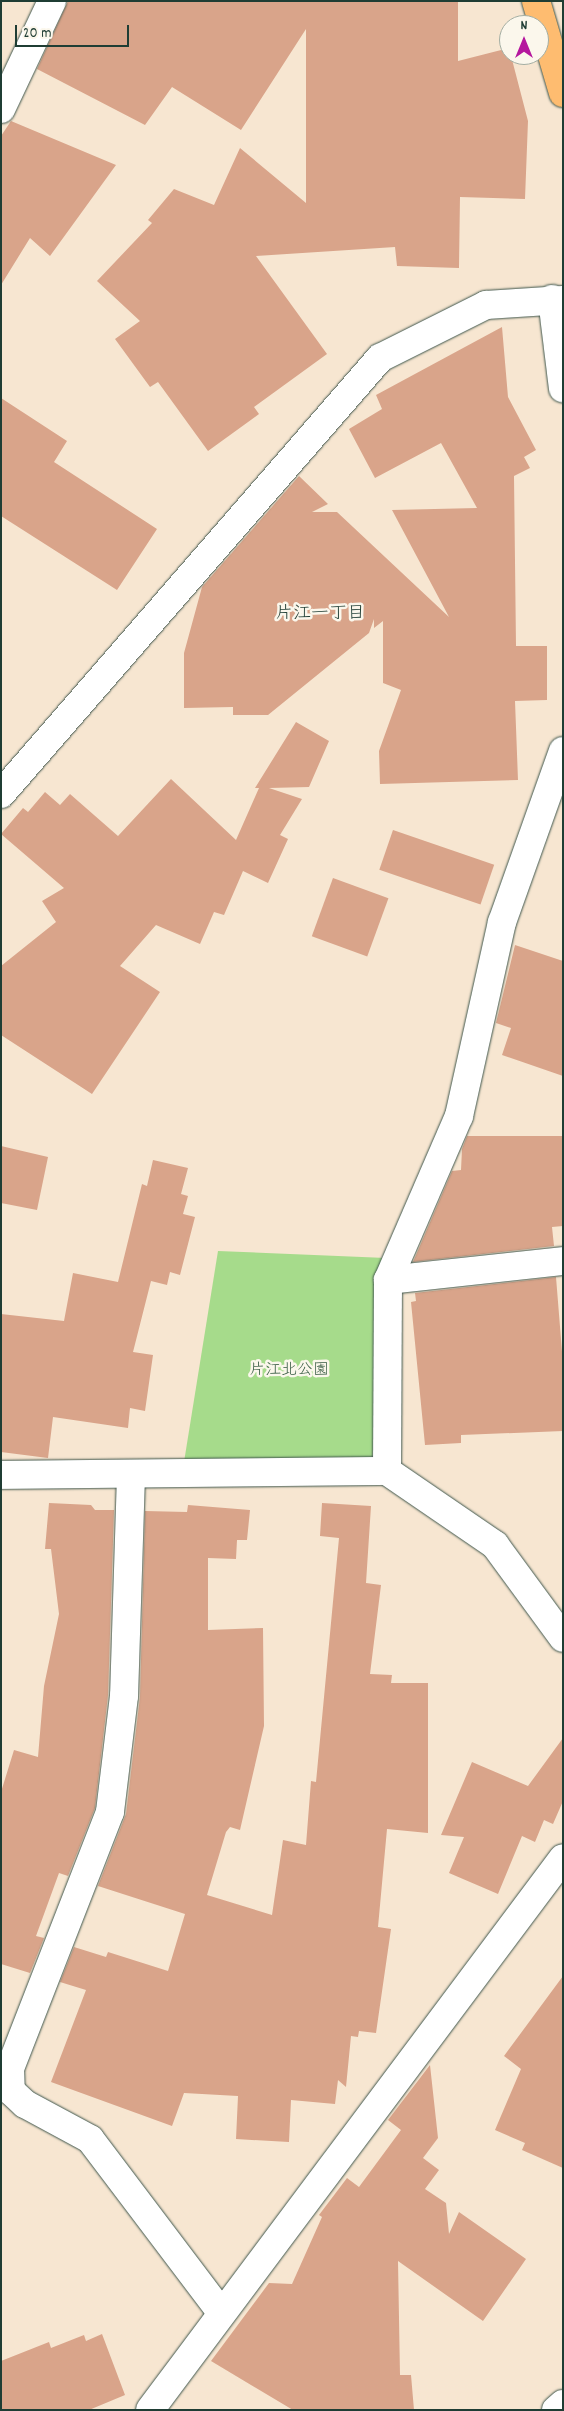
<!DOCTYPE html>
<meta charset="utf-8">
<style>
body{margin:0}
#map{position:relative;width:564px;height:2411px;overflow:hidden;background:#f7e6d1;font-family:Dekko,"Klee One",sans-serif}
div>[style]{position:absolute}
.green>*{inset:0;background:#a6db8b}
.building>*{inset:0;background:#d9a48a;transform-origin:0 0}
.roads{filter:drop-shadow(0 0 1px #3f564c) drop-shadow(0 0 1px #3f564c)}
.minor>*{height:28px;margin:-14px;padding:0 14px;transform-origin:14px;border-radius:14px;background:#fff}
.major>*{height:28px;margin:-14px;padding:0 14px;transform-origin:14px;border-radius:14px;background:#febc70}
span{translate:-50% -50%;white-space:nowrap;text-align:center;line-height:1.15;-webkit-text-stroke:5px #fbf7ec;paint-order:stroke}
.park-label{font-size:16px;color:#3a5d45}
.neighbourhood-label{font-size:18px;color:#1f3d34}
.frame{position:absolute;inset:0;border:2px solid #1f3d34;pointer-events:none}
.north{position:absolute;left:499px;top:15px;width:50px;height:50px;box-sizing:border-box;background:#fbf7ec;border:1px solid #a3ada2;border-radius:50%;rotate:0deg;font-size:14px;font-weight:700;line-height:20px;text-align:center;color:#1f3d34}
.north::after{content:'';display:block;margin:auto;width:18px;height:22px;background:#b5179e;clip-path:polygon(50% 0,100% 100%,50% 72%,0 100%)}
.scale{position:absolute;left:15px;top:25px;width:114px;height:22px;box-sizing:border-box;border:2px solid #1f3d34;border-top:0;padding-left:6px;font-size:15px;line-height:18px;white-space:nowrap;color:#1f3d34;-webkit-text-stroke:4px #fbf7ec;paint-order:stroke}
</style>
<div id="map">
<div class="green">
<i style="clip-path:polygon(218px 1251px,386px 1258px,372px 1463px,184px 1462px)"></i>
</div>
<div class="building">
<i style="clip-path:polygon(68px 1px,458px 1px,458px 61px,509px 48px,528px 121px,525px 199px,460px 197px,459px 268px,397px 266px,395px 247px,256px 256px,327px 354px,254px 407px,259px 414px,208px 451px,158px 382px,150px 387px,115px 339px,140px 321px,97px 281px,152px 223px,148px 220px,174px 189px,214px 205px,240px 148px,306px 203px,306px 29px,241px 130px,172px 87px,145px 125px,37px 69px)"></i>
<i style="clip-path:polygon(11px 121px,116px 165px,50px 256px,30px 238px,1px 285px,1px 136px)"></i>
<i style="clip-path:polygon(502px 327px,508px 397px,536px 450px,524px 457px,530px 468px,514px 476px,516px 646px,547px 646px,547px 700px,515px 701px,518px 780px,380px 784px,379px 751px,401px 690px,383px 683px,383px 621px,374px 628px,374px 619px,369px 633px,268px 715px,233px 715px,233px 707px,184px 708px,184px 653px,202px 587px,299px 476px,328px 504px,312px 512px,337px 512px,449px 617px,392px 510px,477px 508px,441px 443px,375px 478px,349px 429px,382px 409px,376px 395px)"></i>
<i style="clip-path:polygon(1px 398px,67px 441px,54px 462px,157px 529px,117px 590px,1px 516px)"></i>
<i style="clip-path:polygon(296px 722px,329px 741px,309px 787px,269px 788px,302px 799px,280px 835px,288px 839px,268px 883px,243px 871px,224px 915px,214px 912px,200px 944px,156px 925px,120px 966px,160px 992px,92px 1094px,1px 1035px,1px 966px,56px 922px,42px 901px,64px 888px,1px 834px,23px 808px,28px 812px,45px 792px,60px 805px,70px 794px,118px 836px,171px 779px,236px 840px,259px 788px,255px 788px)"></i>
<i style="left:393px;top:830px;width:107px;height:42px;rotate:19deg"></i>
<i style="left:333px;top:878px;width:59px;height:62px;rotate:20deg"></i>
<i style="clip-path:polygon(515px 945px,563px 961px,563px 1076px,502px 1055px,511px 1028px,496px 1023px)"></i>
<i style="clip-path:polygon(467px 1136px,563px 1136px,563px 1226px,552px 1227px,554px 1246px,413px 1262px,452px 1171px,461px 1170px,462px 1149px)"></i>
<i style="clip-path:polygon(1px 1146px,48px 1157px,37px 1210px,1px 1203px)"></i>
<i style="clip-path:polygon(153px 1160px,188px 1168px,181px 1194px,188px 1196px,183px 1214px,195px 1217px,180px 1275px,170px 1272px,167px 1285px,151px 1281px,133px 1352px,153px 1355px,145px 1411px,130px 1408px,128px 1428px,53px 1417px,48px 1458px,1px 1452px,1px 1314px,64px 1321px,73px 1273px,118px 1282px,142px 1184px,147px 1186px)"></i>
<i style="clip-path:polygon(556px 1277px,563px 1364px,563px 1431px,461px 1435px,461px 1443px,425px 1445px,411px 1302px,416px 1301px,415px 1293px)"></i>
<i style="clip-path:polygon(49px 1503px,91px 1505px,95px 1510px,114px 1510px,108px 1695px,95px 1808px,68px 1876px,59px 1873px,36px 1936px,44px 1938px,30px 1973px,1px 1964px,1px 1792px,14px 1750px,38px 1757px,44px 1686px,59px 1614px,51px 1549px,45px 1549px)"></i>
<i style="clip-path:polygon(322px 1503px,371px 1506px,366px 1583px,381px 1585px,370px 1674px,392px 1675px,391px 1683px,428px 1683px,428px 1833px,387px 1829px,378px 1927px,391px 1929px,376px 2033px,359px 2031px,358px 2037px,351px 2036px,346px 2087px,338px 2080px,335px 2104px,291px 2100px,289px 2142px,236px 2139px,238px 2096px,184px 2093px,172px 2126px,51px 2082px,86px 1990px,60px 1982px,74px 1947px,106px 1957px,108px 1952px,168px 1971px,185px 1914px,98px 1886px,126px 1814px,140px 1697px,145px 1511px,187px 1512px,188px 1505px,250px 1510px,247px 1540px,237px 1540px,236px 1559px,208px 1558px,208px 1630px,263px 1628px,264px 1726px,240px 1830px,230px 1827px,226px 1832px,207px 1895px,272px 1915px,283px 1840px,306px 1845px,311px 1781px,316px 1782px,339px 1538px,320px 1536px)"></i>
<i style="clip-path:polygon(563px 1738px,563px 1801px,553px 1824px,544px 1820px,535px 1842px,522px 1836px,498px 1894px,449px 1873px,464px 1837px,441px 1835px,472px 1762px,528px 1786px)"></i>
<i style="clip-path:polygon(563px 1976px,563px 2168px,522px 2150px,525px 2143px,495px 2130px,521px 2069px,504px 2056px)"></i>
<i style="clip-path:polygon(430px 2065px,438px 2138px,423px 2158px,439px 2170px,425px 2189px,446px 2203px,449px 2234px,459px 2212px,526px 2259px,483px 2321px,398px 2261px,400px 2375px,411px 2375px,414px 2410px,293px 2410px,211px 2361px,269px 2283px,292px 2284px,322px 2217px,319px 2215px,347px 2178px,359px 2187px,401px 2130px,388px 2120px)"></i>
<i style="clip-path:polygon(102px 2334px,125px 2395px,89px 2410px,1px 2410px,1px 2361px,49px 2342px,51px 2348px,84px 2335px,86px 2341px)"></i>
</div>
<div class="roads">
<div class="minor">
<i style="left:1px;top:109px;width:119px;rotate:-64.7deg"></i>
<i style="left:552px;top:299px;width:90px;rotate:83deg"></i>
<i style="left:563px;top:751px;width:182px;rotate:109.6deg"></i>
<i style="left:502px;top:922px;width:199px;rotate:102.5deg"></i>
<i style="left:459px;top:1116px;width:179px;rotate:113.4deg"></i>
<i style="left:388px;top:1280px;width:191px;rotate:90.3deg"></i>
<i style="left:387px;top:1471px;width:131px;rotate:34.4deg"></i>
<i style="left:495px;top:1545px;width:115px;rotate:53.8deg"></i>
<i style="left:1px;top:794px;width:578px;rotate:-49deg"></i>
<i style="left:380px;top:358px;width:119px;rotate:-26.6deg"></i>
<i style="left:486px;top:305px;width:77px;rotate:-3.7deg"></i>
<i style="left:388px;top:1280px;width:176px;rotate:-6.2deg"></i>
<i style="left:1px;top:1475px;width:386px;rotate:-0.6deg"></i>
<i style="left:131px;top:1475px;width:221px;rotate:91.8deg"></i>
<i style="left:124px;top:1696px;width:117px;rotate:96.9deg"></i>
<i style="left:110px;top:1812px;width:275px;rotate:111.3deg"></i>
<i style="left:10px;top:2068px;width:23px;rotate:88deg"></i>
<i style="left:11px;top:2091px;width:19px;rotate:43deg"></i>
<i style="left:25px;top:2104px;width:74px;rotate:28.3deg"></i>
<i style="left:90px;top:2139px;width:217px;rotate:52.9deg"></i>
<i style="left:150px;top:2410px;width:689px;rotate:-53.2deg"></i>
<i style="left:556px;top:2410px;width:9px;rotate:-41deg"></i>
</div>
<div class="major">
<i style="left:536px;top:1px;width:96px;rotate:73.6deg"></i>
</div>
</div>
<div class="park-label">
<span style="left:289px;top:1371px">片江北公園</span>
</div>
<div class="neighbourhood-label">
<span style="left:320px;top:615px">片江一丁目</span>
</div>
<div class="frame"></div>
<div class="north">N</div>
<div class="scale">20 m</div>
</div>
